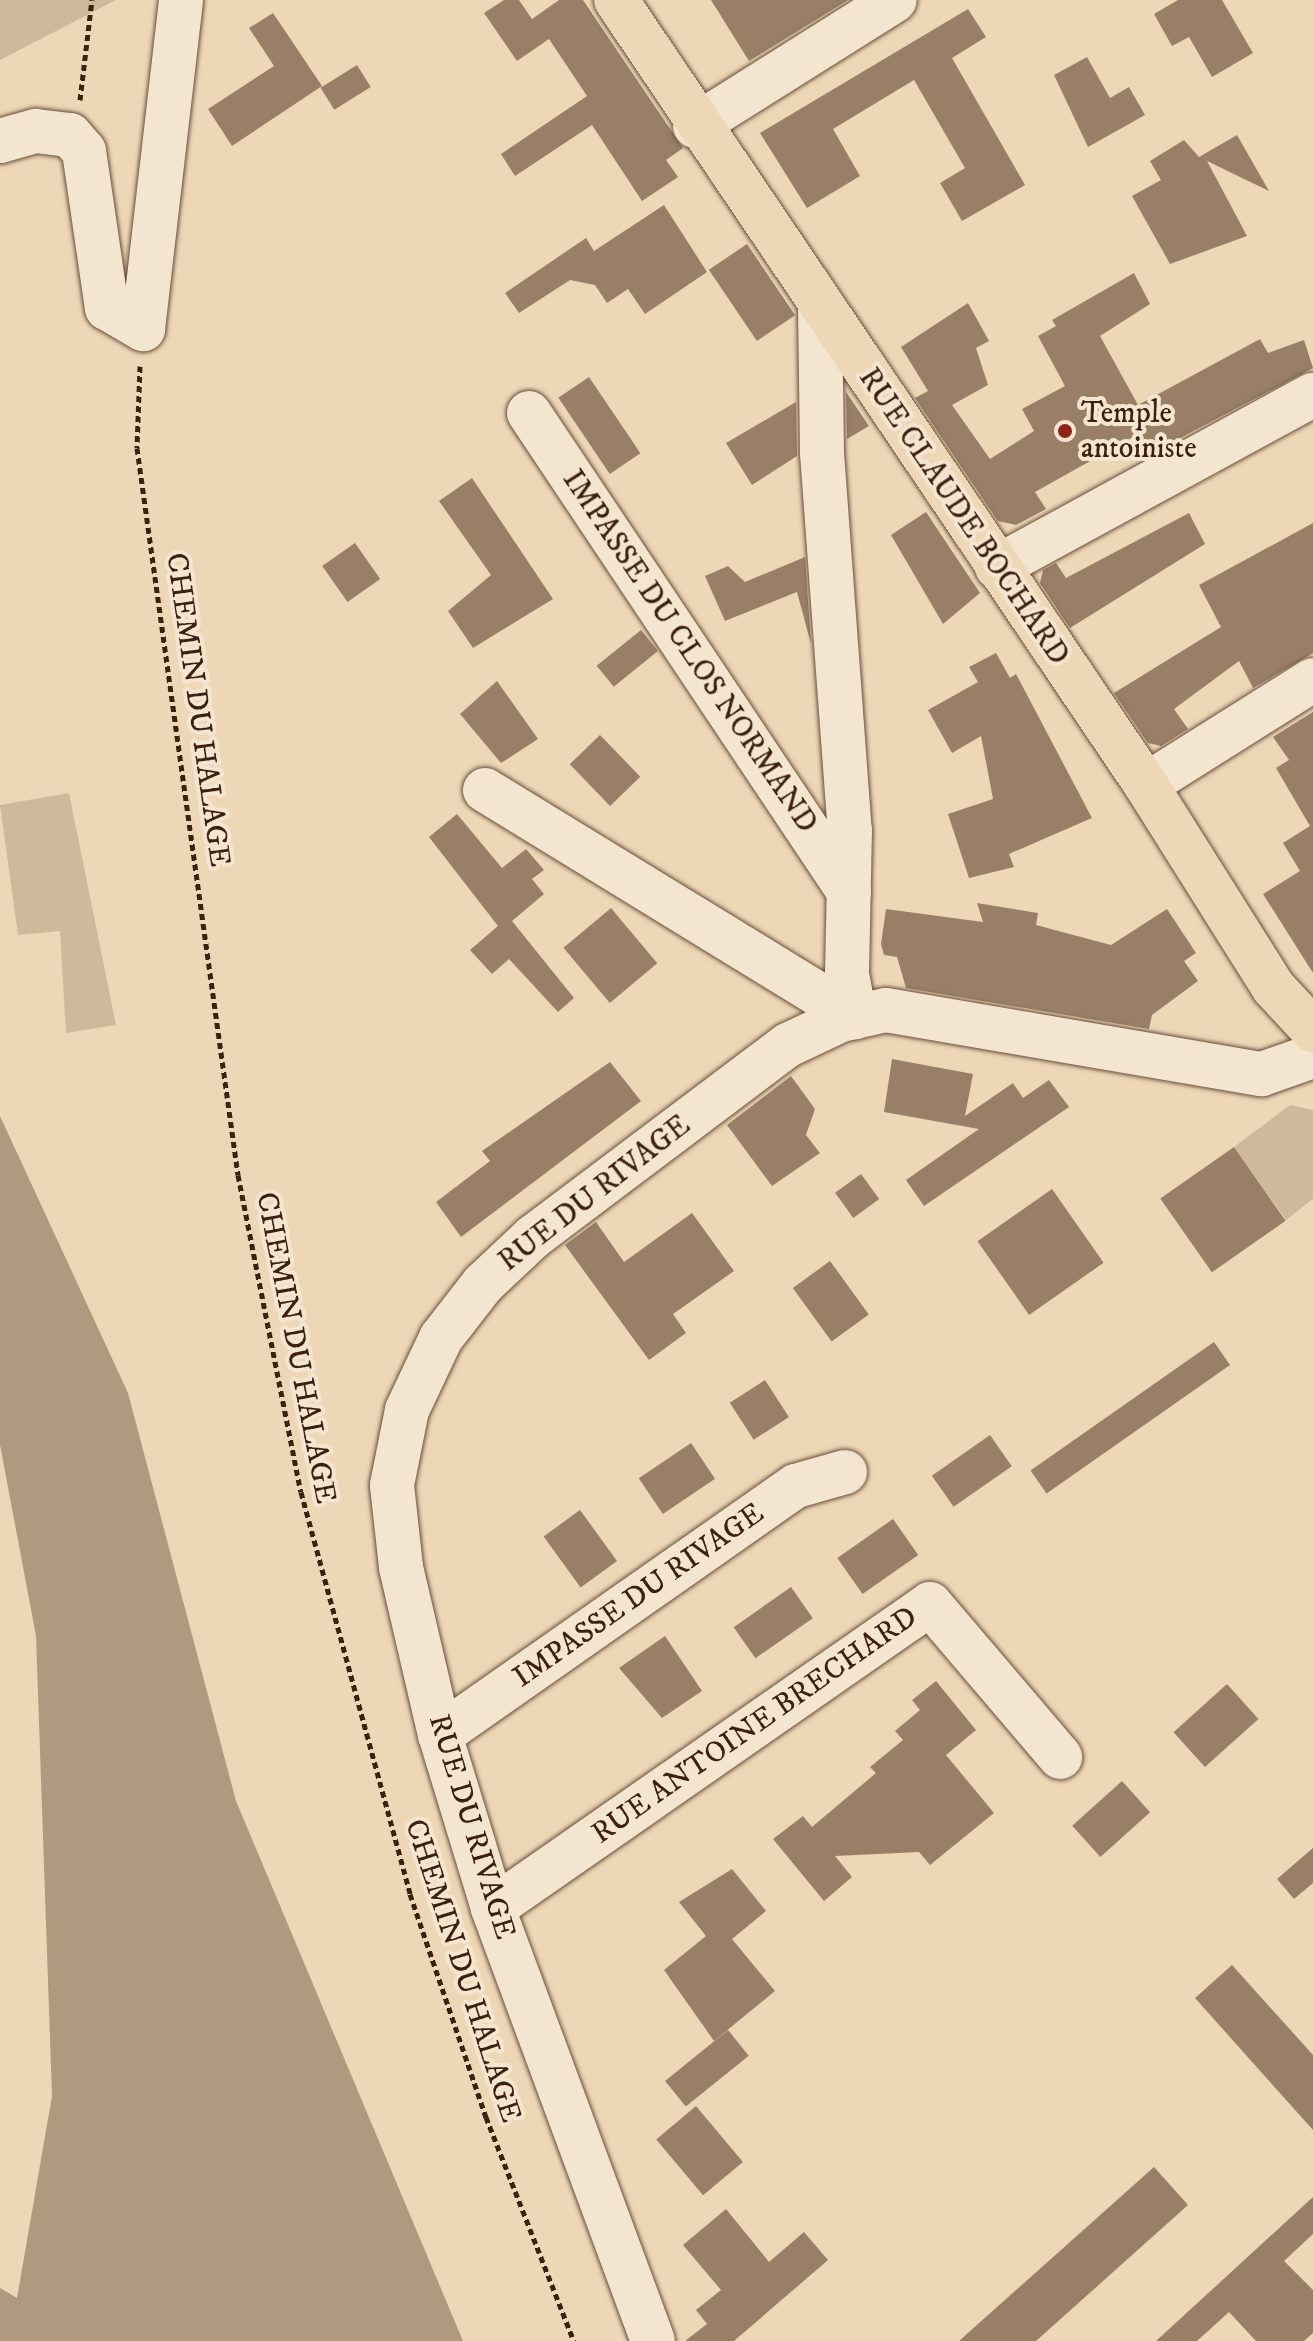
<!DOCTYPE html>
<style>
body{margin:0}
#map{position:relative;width:1313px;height:2341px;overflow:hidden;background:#eed7b7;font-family:"IM FELL DW Pica",serif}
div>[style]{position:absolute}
.green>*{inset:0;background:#d0b89b}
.water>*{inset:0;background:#b1997f}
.building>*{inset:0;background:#997f68;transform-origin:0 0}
.path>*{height:5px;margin-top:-2.5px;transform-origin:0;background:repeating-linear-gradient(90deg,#3c2012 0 6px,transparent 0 10px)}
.roads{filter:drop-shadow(0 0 2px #684e3b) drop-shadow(0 0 2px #684e3b)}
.minor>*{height:44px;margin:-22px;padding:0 22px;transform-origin:22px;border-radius:22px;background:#f4e5d0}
.major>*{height:44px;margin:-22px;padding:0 22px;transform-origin:22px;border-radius:22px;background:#eed7b7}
.dots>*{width:22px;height:22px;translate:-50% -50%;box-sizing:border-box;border:4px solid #f4e5d0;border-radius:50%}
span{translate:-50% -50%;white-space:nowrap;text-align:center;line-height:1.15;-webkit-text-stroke:8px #f4e5d0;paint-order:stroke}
.poi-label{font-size:30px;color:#3c2012}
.left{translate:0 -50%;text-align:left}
.street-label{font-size:30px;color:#3c2012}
</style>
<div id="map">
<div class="green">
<i style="clip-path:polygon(0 0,116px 0,0 60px)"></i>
<i style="clip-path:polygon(69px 793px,116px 1025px,66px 1033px,60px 931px,18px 935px,0 805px)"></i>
<i style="clip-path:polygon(1290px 1105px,1313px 1110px,1313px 1199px,1286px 1220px,1234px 1147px)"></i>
</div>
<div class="water">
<i style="clip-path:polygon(0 1116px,128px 1393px,236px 1801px,463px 2341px,0 2341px,0 2288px,17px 2298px,52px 2096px,36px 1636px,0 1445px)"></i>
</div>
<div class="building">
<i style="clip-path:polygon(504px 0,519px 0,532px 19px,559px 0,583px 0,683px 148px,666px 160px,678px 177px,642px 201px,592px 125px,515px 176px,501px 154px,587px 96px,549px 39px,517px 61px,484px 13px)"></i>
<i style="clip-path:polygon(711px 0,848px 0,749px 61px)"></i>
<i style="clip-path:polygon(1178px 0,1222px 0,1253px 53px,1212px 77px,1189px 37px,1172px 46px,1154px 14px)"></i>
<i style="clip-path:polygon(968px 9px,986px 37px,952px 58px,1025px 185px,962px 221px,940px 183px,965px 168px,914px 80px,833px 129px,860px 176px,807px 208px,760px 133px)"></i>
<i style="clip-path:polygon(273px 13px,322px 86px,232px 146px,208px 109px,274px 66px,249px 28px)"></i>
<i style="clip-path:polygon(1087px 57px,1110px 98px,1129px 87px,1145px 115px,1088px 147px,1054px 75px)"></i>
<i style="left:357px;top:65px;width:26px;height:43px;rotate:58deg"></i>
<i style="clip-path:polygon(1237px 135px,1269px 191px,1207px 161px,1247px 236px,1170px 264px,1132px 196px,1161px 180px,1150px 161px,1184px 140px,1199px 157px)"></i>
<i style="clip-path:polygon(664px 205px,707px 272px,645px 314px,628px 289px,607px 303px,595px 285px,570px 280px,519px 313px,505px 293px,586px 238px,594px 251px)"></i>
<i style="left:747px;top:244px;width:86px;height:46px;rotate:56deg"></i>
<i style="clip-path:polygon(1134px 273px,1150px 304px,1100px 336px,1138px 405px,1260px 339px,1268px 353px,1304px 340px,1313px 368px,1144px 457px,1133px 437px,1035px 492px,1046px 509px,1016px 525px,998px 521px,915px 398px,928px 391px,901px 347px,968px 303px,989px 341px,976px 348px,988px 385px,952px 405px,990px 459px,1034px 431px,1022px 409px,1065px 386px,1038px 336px,1056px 326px,1052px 320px)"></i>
<i style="left:589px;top:377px;width:92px;height:37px;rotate:56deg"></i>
<i style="clip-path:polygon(846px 392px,869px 426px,847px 439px)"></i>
<i style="clip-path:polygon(796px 402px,797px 456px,752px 485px,726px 443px)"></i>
<i style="clip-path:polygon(472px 478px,553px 599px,473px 648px,448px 611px,491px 575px,439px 501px)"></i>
<i style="clip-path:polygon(926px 512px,980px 593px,943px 624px,891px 535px)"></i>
<i style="clip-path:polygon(1189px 513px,1205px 544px,1070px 628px,1040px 583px,1043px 570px,1056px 563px,1066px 578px)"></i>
<i style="clip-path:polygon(1313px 523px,1313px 653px,1253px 688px,1239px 661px,1174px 709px,1188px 729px,1161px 746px,1148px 743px,1114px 693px,1221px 627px,1199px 585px)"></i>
<i style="left:355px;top:543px;width:44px;height:40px;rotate:55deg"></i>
<i style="clip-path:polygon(805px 557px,811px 644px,797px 592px,725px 621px,705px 576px,728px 566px,745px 582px)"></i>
<i style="left:641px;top:630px;width:27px;height:57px;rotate:51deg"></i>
<i style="clip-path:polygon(996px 653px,1010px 678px,1016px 674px,1092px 818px,1009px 854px,1014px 867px,969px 878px,948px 814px,993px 799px,981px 736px,952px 753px,928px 710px,978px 682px,969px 667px)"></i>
<i style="clip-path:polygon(497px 681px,538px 739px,501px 763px,460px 714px)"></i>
<i style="clip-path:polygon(1313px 712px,1313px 973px,1263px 894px,1300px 871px,1283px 843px,1310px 826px,1276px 768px,1289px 760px,1273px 737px)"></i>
<i style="left:600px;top:735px;width:58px;height:42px;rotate:46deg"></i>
<i style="clip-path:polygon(457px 814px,502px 868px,526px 849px,544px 870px,532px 879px,544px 894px,512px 921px,574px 998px,558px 1012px,509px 959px,492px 974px,470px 950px,498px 926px,429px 837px)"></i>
<i style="clip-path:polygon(977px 903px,1038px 913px,1036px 925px,1111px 945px,1167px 909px,1196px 953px,1184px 961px,1198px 981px,1152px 1015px,1149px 1029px,906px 988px,897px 957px,884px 955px,881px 944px,886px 909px,983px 922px)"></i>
<i style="left:611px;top:908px;width:72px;height:62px;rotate:50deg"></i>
<i style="clip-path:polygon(892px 1059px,973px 1074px,965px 1116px,1013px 1083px,1023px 1098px,1049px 1080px,1069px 1107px,924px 1206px,906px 1180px,979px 1129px,884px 1112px)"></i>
<i style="clip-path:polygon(610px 1062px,641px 1101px,461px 1237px,436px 1202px,490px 1161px,482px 1151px)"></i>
<i style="clip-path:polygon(791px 1076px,815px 1109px,806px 1135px,820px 1153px,772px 1186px,727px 1125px)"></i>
<i style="left:1234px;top:1147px;width:90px;height:90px;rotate:55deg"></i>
<i style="left:861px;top:1174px;width:31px;height:32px;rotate:54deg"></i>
<i style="left:1052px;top:1189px;width:90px;height:91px;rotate:55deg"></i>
<i style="clip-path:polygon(692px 1213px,734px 1271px,673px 1314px,686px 1333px,649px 1360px,565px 1245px,596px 1222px,624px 1262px)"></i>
<i style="left:830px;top:1261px;width:66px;height:46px;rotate:54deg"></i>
<i style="left:1214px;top:1342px;width:28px;height:224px;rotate:55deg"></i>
<i style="left:765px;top:1380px;width:44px;height:42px;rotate:57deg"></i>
<i style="left:990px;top:1435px;width:38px;height:71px;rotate:55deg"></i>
<i style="left:691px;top:1443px;width:43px;height:63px;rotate:56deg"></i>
<i style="left:580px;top:1510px;width:63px;height:45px;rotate:54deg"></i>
<i style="left:893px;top:1519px;width:44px;height:68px;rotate:55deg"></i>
<i style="left:791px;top:1587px;width:38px;height:70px;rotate:55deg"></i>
<i style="clip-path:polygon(665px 1636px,702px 1691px,662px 1718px,619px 1668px)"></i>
<i style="clip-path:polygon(936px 1681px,976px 1730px,946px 1755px,994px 1813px,930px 1865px,919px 1852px,835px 1856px,852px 1877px,824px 1901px,773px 1839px,803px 1816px,812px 1827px,876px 1773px,870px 1767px,903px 1740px,895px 1731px,920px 1710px,912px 1700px)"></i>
<i style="left:1227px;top:1684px;width:47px;height:72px;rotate:48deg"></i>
<i style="left:1122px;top:1781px;width:42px;height:67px;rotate:48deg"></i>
<i style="clip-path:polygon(1313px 1848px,1313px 1883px,1294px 1899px,1277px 1879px)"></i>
<i style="clip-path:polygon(732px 1869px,766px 1911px,732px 1939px,775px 1991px,714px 2041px,664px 1970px,706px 1936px,679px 1902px)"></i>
<i style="clip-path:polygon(1232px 1965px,1313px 2055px,1313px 2130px,1195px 1998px)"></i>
<i style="left:728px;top:2030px;width:33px;height:81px;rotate:51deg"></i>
<i style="left:696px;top:2106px;width:73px;height:52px;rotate:50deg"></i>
<i style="clip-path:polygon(1154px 2167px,1188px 2205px,1036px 2341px,959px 2341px)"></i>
<i style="clip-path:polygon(1313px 2197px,1313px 2234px,1284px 2261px,1313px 2290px,1313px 2333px,1304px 2341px,1256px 2341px,1229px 2312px,1197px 2341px,1156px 2341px)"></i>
<i style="clip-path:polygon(726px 2209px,769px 2262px,804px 2232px,828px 2260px,734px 2341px,685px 2341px,707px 2324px,696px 2310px,721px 2290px,683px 2245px)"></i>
</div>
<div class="path">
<i style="left:80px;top:100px;width:101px;rotate:-83.2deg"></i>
<i style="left:140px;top:366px;width:82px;rotate:92.1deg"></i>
<i style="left:137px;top:448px;width:734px;rotate:82.09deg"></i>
<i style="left:238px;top:1175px;width:323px;rotate:78.8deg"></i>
<i style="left:301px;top:1492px;width:417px;rotate:74.8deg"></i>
<i style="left:410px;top:1894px;width:236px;rotate:71.2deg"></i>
<i style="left:486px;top:2117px;width:241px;rotate:68.6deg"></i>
</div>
<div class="roads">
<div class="minor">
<i style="left:695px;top:126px;width:236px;rotate:-32.2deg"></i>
<i style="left:0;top:141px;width:37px;rotate:-16deg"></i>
<i style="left:36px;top:131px;width:34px;rotate:7deg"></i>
<i style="left:70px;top:135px;width:21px;rotate:49deg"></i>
<i style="left:84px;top:151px;width:159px;rotate:81.7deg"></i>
<i style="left:107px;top:308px;width:42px;rotate:30.3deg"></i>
<i style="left:143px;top:329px;width:331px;rotate:-83.4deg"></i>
<i style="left:820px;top:308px;width:145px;rotate:89.2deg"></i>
<i style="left:822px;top:453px;width:378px;rotate:85.8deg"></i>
<i style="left:850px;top:830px;width:144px;rotate:91.2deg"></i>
<i style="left:847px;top:974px;width:44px;rotate:79.5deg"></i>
<i style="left:529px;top:413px;width:576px;rotate:56.25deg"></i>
<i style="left:997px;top:567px;width:360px;rotate:-28.6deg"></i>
<i style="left:1146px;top:785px;width:197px;rotate:-32.2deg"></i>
<i style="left:485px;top:790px;width:434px;rotate:31.5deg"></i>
<i style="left:440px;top:1735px;width:434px;rotate:-35deg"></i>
<i style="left:796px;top:1486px;width:51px;rotate:-15.9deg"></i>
<i style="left:493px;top:1908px;width:532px;rotate:-34.82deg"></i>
<i style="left:930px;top:1604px;width:201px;rotate:49.6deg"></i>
<i style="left:653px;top:2341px;width:462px;rotate:-110.3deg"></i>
<i style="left:493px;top:1908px;width:181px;rotate:-107deg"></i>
<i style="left:440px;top:1735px;width:172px;rotate:-103.1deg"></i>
<i style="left:401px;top:1567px;width:82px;rotate:-96.3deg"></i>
<i style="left:392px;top:1485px;width:76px;rotate:-78.7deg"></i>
<i style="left:407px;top:1410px;width:80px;rotate:-64.7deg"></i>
<i style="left:441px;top:1338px;width:68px;rotate:-52.1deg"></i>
<i style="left:483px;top:1284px;width:69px;rotate:-43.2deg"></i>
<i style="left:533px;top:1237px;width:319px;rotate:-37deg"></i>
<i style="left:788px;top:1045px;width:59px;rotate:-25.3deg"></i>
<i style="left:841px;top:1020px;width:46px;rotate:-12.5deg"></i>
<i style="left:886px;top:1010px;width:381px;rotate:9.7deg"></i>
<i style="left:1262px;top:1074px;width:54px;rotate:-19.4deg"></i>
</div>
<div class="major">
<i style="left:616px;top:0;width:947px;rotate:55.97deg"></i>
<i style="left:1146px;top:785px;width:239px;rotate:57.8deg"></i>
<i style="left:1273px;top:987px;width:59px;rotate:47.1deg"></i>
</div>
</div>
<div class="dots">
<i style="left:1065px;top:431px;background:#8f2418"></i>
</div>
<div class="poi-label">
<span class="left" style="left:1081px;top:431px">Temple<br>antoiniste</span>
</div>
<div class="street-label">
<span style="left:963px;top:517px;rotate:56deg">RUE CLAUDE BOCHARD</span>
<span style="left:689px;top:652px;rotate:56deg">IMPASSE DU CLOS NORMAND</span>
<span style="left:197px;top:710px;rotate:82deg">CHEMIN DU HALAGE</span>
<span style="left:595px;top:1194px;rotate:-38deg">RUE DU RIVAGE</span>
<span style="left:295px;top:1348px;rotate:79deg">CHEMIN DU HALAGE</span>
<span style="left:639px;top:1596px;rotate:-35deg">IMPASSE DU RIVAGE</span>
<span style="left:755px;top:1726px;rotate:-35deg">RUE ANTOINE BRECHARD</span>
<span style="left:471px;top:1827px;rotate:73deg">RUE DU RIVAGE</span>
<span style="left:462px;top:1971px;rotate:72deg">CHEMIN DU HALAGE</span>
</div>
</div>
